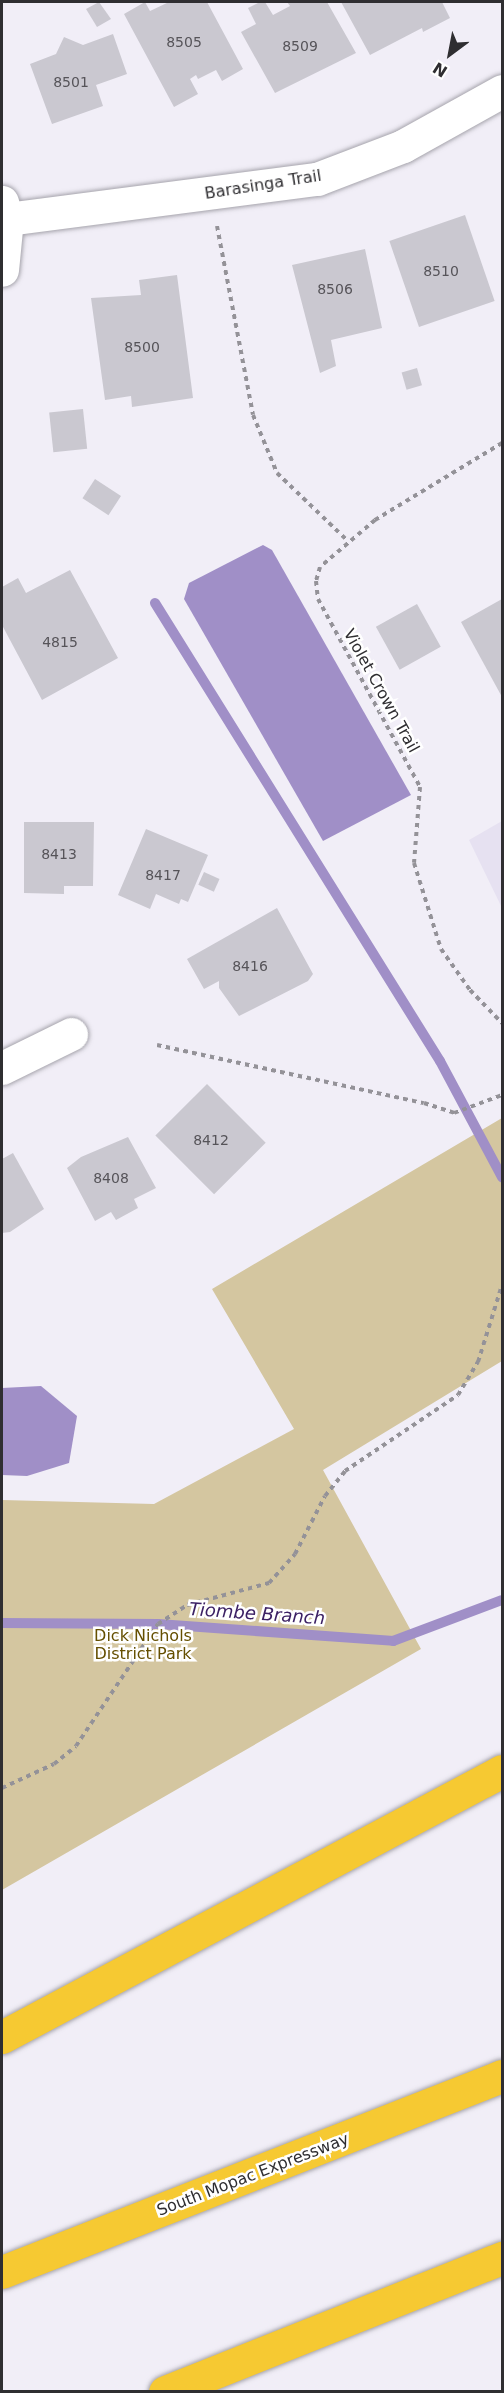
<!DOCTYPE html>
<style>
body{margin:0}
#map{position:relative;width:504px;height:2393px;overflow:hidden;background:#f1eef7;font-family:"DejaVu Sans",sans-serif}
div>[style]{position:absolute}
.built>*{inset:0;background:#e6e1f1}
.green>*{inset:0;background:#d4c6a0}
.water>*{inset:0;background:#a08fc7}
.stream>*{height:10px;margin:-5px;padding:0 5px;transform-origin:5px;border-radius:5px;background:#a08fc7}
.building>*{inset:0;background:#cac8d0;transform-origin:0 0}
.path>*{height:4px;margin-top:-2px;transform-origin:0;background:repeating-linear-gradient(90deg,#949298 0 4.5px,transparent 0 9px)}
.roads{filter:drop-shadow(0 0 2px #a6a4ac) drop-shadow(0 0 2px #a6a4ac)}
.street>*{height:33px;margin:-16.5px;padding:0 16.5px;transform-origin:16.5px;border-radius:16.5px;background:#fff}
.highway>*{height:33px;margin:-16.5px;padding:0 16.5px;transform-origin:16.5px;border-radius:16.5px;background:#f6c932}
span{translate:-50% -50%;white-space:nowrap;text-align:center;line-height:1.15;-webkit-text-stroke:5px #fff;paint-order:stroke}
.number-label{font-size:14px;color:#565459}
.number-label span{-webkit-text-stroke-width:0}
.street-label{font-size:16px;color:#2f2e31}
.park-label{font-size:16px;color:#654f00}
.water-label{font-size:18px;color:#3c2164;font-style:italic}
.frame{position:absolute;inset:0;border:3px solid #2f2e31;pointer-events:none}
.north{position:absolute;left:420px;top:24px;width:60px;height:60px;-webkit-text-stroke:4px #fff;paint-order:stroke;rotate:212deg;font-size:16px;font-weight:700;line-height:24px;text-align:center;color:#2f2e31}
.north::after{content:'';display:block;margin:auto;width:21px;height:27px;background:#2f2e31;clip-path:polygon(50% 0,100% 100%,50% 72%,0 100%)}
</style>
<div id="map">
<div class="built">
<i style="clip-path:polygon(502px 821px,502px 908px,469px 840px)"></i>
</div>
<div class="green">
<i style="clip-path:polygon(502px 1118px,502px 1361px,323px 1470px,421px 1649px,2px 1890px,2px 1500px,154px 1504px,294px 1429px,212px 1289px)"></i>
</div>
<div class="water">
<i style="clip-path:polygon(263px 545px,272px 550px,411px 795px,323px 841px,184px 599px,189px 583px)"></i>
<i style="clip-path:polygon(41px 1386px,77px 1416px,69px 1463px,27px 1476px,2px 1475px,2px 1388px)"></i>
</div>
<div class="stream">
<i style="left:155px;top:603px;width:539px;rotate:58.11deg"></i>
<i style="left:440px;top:1061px;width:132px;rotate:61.9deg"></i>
<i style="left:2px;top:1623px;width:156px;rotate:0.4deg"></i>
<i style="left:158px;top:1624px;width:236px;rotate:4.1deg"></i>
<i style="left:393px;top:1641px;width:116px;rotate:-20.6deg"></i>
</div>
<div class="building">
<i style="clip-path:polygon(99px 2px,111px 19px,97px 27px,86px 9px)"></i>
<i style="clip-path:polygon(145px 2px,150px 11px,169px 2px,207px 2px,243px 69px,222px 81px,216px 70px,198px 79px,196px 75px,190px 79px,198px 94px,174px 107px,124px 14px)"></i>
<i style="clip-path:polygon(260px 2px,265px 2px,273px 15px,290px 6px,287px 2px,327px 2px,356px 53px,275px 93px,241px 32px,256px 24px,248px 8px)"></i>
<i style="clip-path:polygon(341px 2px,442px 2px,450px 18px,423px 32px,422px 28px,370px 55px)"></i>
<i style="clip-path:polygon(113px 34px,127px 74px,96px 85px,103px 106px,52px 124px,30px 64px,56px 54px,64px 37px,83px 45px)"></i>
<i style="left:465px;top:215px;width:91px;height:80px;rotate:71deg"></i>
<i style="clip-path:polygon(365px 249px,382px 328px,331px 340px,336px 366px,320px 373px,292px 265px)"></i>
<i style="clip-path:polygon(177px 275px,193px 398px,132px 407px,131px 396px,105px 400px,91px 298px,141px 295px,139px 280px)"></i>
<i style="left:417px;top:368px;width:18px;height:16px;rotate:74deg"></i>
<i style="left:83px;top:409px;width:40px;height:34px;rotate:84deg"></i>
<i style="left:95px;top:479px;width:31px;height:23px;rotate:33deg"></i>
<i style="clip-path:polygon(70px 570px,118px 658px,42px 700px,2px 625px,2px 587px,18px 578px,26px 593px)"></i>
<i style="clip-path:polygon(502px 599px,502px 697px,461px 622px)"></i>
<i style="left:417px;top:604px;width:49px;height:47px;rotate:61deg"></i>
<i style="clip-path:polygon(24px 822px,94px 822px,93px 886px,64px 886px,64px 894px,24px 893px)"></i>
<i style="clip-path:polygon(146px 829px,208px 855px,188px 902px,181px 899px,179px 904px,156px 894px,150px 909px,118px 895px)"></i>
<i style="left:204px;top:872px;width:17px;height:14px;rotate:24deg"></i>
<i style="clip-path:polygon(277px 908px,313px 974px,308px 981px,239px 1016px,219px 988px,219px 981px,204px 989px,187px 959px)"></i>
<i style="left:207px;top:1084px;width:83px;height:73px;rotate:45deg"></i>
<i style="clip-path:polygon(128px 1137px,156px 1188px,134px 1199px,138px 1208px,116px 1220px,111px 1212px,95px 1221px,67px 1168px,81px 1157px)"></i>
<i style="clip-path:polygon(13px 1153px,44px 1209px,10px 1232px,2px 1233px,2px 1159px)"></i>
</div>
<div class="path">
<i style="left:217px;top:226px;width:192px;rotate:79.2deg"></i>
<i style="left:253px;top:415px;width:63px;rotate:67.5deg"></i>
<i style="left:277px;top:473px;width:98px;rotate:43.8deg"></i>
<i style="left:502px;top:443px;width:149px;rotate:148.8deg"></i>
<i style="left:375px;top:520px;width:72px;rotate:139.5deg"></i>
<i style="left:320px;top:567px;width:15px;rotate:106deg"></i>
<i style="left:316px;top:581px;width:18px;rotate:84deg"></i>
<i style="left:318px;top:599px;width:214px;rotate:61.5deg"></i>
<i style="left:420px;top:787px;width:76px;rotate:94.5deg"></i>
<i style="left:414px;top:863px;width:90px;rotate:72.6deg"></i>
<i style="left:441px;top:949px;width:50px;rotate:54.7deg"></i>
<i style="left:470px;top:990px;width:46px;rotate:45.9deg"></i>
<i style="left:157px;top:1045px;width:273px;rotate:12.3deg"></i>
<i style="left:424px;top:1103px;width:32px;rotate:18deg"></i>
<i style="left:454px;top:1113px;width:51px;rotate:-20.6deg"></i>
<i style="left:2px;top:1788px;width:57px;rotate:-24.8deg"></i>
<i style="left:54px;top:1764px;width:28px;rotate:-39deg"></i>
<i style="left:76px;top:1746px;width:147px;rotate:-56.1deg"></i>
<i style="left:158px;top:1624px;width:35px;rotate:-33deg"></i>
<i style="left:187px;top:1605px;width:85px;rotate:-15deg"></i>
<i style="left:269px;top:1583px;width:39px;rotate:-48deg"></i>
<i style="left:295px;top:1554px;width:65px;rotate:-62.7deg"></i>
<i style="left:325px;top:1496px;width:32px;rotate:-51deg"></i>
<i style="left:345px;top:1471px;width:136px;rotate:-33.9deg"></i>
<i style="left:458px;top:1395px;width:39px;rotate:-59deg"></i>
<i style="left:478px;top:1362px;width:81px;rotate:-72.7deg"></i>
</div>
<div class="roads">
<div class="street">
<i style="left:2px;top:202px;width:18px;rotate:74deg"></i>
<i style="left:7px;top:219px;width:51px;rotate:95.6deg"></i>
<i style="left:7px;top:219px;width:313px;rotate:-7.4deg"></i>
<i style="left:317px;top:179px;width:92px;rotate:-21deg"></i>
<i style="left:403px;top:146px;width:113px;rotate:-29.1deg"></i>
<i style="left:2px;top:1068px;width:77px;rotate:-26.2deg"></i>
</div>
<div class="highway">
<i style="left:2px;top:2037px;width:566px;rotate:-28.01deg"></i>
<i style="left:2px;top:2272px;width:537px;rotate:-21.41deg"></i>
<i style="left:165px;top:2392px;width:363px;rotate:-21.7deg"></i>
</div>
</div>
<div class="number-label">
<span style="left:184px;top:42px">8505</span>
<span style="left:300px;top:46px">8509</span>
<span style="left:71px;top:82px">8501</span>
<span style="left:441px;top:271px">8510</span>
<span style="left:335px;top:289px">8506</span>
<span style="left:142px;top:347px">8500</span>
<span style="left:60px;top:642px">4815</span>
<span style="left:59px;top:854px">8413</span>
<span style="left:163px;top:875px">8417</span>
<span style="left:250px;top:966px">8416</span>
<span style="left:211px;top:1140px">8412</span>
<span style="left:111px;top:1178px">8408</span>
</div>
<div class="street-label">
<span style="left:263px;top:185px;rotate:-9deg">Barasinga Trail</span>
<span style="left:381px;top:691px;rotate:61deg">Violet Crown Trail</span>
<span style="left:253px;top:2175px;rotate:-21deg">South Mopac Expressway</span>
</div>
<div class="park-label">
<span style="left:143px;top:1645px">Dick Nichols<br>District Park</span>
</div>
<div class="water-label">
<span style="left:257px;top:1614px;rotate:4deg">Tiombe Branch</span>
</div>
<div class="frame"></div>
<div class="north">N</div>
</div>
